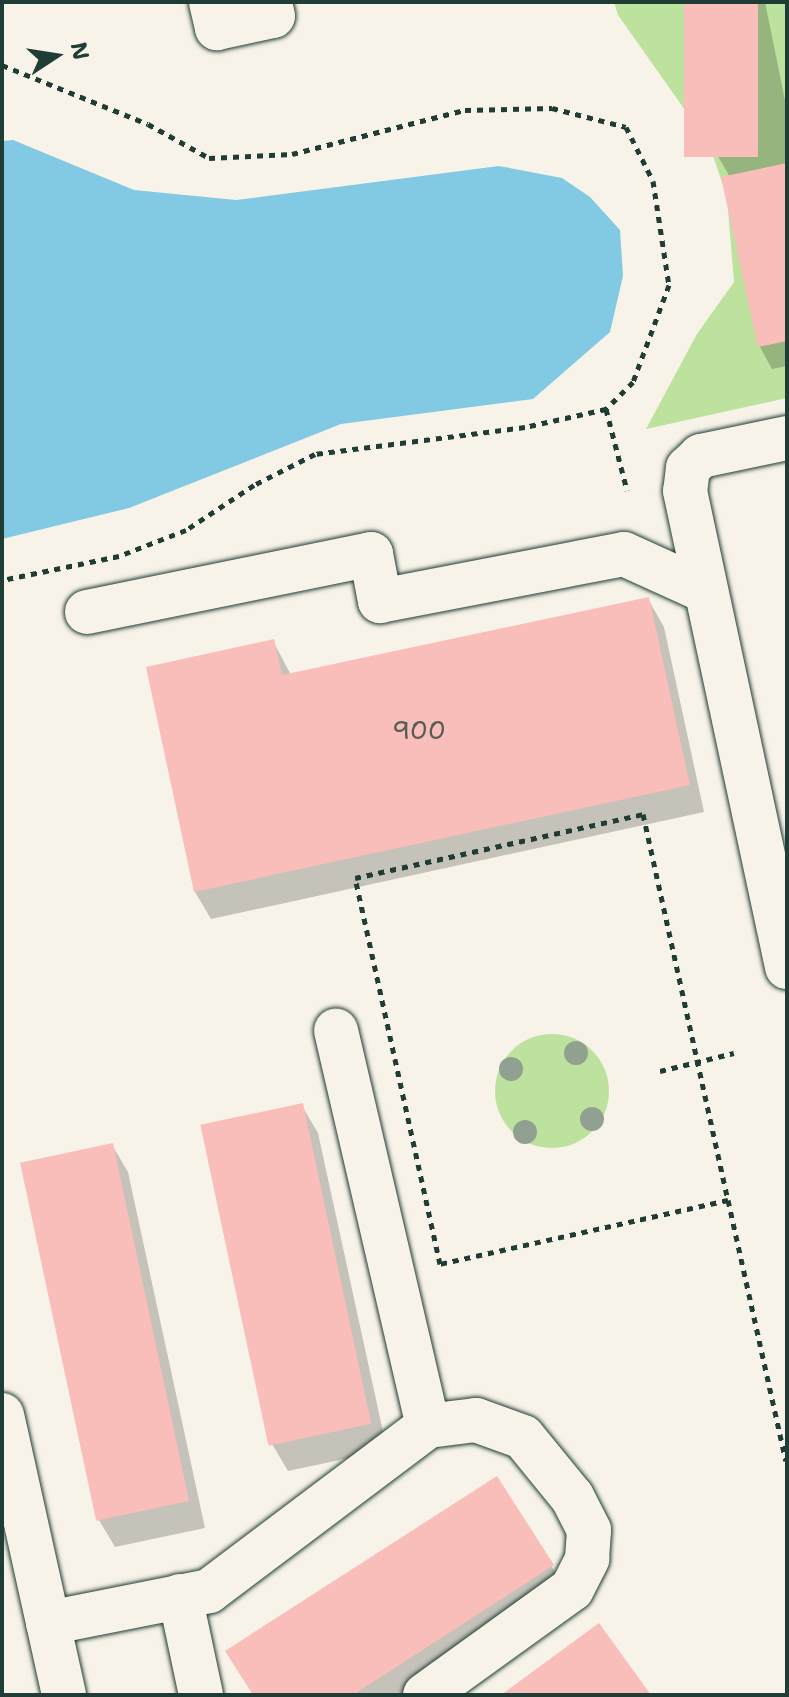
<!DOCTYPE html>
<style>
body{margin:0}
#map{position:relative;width:789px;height:1697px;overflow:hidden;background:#f7f3e8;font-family:"Shantell Sans",sans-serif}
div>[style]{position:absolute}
.green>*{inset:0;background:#bce29d}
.round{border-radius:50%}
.water>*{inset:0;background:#82c9e3}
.shadow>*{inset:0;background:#0003}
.building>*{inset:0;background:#f9bdba;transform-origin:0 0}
.path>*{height:5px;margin-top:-2.5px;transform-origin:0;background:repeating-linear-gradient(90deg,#1f3d34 0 6px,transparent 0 12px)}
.roads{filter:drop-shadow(0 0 2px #1f3d34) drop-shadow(0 0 2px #1f3d34)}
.minor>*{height:44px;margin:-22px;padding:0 22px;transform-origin:22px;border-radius:22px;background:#f7f3e8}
.trees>*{width:24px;height:24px;margin:-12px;border-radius:50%;background:#91a191}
span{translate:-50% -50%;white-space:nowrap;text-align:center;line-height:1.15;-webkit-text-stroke:6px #f7f3e8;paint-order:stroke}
.number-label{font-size:26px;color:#565d56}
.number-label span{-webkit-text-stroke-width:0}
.frame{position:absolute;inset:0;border:4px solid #1f3d34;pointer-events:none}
.north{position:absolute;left:16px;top:16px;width:80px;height:80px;-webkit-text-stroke:6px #f7f3e8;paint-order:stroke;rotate:78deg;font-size:22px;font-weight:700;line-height:32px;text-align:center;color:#1f3d34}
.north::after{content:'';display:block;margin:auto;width:28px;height:36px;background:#1f3d34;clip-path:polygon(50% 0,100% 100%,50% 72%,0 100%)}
</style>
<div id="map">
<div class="green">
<i style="clip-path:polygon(614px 2px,787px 2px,787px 398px,646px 429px,697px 334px,734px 282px,727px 197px,709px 144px,618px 15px)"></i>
<i class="round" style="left:495px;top:1034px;width:114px;height:114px"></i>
</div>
<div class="water">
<i style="clip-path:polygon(13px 140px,134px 190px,236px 200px,499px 166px,562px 178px,590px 197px,620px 230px,623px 276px,610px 332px,533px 399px,341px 424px,129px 508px,2px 539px,2px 141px)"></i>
</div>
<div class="shadow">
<i style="clip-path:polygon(686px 2px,765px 2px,787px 110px,787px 366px,772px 369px,760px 347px,724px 178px,730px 177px,716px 153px)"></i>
<i style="clip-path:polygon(648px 599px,664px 627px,704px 812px,211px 919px,195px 892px,148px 668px,273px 641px,291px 675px)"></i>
<i style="clip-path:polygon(302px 1106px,318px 1133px,387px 1450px,288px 1471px,272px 1444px)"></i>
<i style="clip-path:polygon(112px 1145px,128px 1172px,205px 1528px,115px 1547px,99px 1520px)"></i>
<i style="clip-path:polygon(496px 1478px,568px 1593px,411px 1695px,254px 1695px)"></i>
</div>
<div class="building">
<i style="left:684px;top:2px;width:74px;height:155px"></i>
<i style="clip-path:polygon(787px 163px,787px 341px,758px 347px,721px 177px)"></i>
<i style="clip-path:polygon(649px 597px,690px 785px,194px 892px,146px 667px,274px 639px,282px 675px)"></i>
<i style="left:303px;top:1103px;width:328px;height:105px;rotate:78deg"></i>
<i style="left:113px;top:1143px;width:366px;height:95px;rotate:78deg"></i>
<i style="clip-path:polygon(497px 1476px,554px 1565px,353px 1695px,253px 1695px,225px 1651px)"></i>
<i style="clip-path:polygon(599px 1623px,651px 1695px,501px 1695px)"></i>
</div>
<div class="path">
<i style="left:2px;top:65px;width:157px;rotate:22deg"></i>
<i style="left:148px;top:124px;width:70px;rotate:29.1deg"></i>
<i style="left:209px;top:158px;width:83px;rotate:-2.8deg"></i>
<i style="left:292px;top:154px;width:179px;rotate:-14.3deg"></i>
<i style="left:465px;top:110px;width:87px;rotate:-1.3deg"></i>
<i style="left:552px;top:108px;width:76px;rotate:14.4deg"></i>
<i style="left:626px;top:127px;width:60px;rotate:63.4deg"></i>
<i style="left:653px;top:181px;width:105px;rotate:81.3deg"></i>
<i style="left:669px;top:285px;width:103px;rotate:110.4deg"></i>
<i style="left:633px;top:382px;width:38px;rotate:135deg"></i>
<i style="left:606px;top:409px;width:83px;rotate:167.5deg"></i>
<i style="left:525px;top:427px;width:212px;rotate:172.7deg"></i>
<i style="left:315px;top:454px;width:68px;rotate:153.1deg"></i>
<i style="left:254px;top:485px;width:82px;rotate:146.5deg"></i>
<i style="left:186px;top:530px;width:72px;rotate:158.8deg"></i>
<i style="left:119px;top:556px;width:119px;rotate:168.4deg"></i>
<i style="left:606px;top:409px;width:84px;rotate:75.5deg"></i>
<i style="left:660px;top:1071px;width:76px;rotate:-13.7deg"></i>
<i style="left:728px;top:1200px;width:295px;rotate:167.5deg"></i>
<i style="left:440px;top:1264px;width:395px;rotate:-102.4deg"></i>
<i style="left:355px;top:878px;width:295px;rotate:-12.5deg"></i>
<i style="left:643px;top:814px;width:395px;rotate:77.6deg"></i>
<i style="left:728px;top:1200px;width:267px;rotate:77.5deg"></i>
</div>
<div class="roads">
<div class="minor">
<i style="left:211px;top:2px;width:27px;rotate:77deg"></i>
<i style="left:217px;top:28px;width:57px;rotate:-12.1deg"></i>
<i style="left:273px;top:16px;width:14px;rotate:-102deg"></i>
<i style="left:787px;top:438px;width:88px;rotate:168.2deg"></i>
<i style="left:701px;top:456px;width:18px;rotate:137deg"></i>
<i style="left:688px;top:468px;width:23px;rotate:97deg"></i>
<i style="left:685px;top:491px;width:487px;rotate:77.9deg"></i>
<i style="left:87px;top:612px;width:290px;rotate:-11.5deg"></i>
<i style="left:371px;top:554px;width:48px;rotate:79.2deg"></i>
<i style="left:380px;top:601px;width:248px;rotate:-10.9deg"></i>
<i style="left:624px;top:554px;width:87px;rotate:24.5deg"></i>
<i style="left:2px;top:1415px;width:287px;rotate:77.5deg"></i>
<i style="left:180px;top:1596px;width:101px;rotate:78deg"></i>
<i style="left:48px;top:1623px;width:164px;rotate:-11.2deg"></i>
<i style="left:209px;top:1591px;width:274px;rotate:-37deg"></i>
<i style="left:428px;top:1426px;width:406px;rotate:-103.1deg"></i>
<i style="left:425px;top:1695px;width:181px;rotate:-35.8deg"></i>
<i style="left:572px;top:1589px;width:34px;rotate:-63deg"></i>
<i style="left:587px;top:1559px;width:29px;rotate:-86deg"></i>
<i style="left:589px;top:1530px;width:37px;rotate:-117deg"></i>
<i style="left:572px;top:1497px;width:77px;rotate:-129.2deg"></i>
<i style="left:523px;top:1437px;width:50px;rotate:-160.1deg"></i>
<i style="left:476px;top:1420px;width:48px;rotate:172.9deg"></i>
</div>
</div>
<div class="trees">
<i style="left:576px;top:1053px"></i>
<i style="left:511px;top:1069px"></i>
<i style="left:592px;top:1119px"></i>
<i style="left:525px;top:1132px"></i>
</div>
<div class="number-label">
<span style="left:419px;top:730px">900</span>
</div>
<div class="frame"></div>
<div class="north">N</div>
</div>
